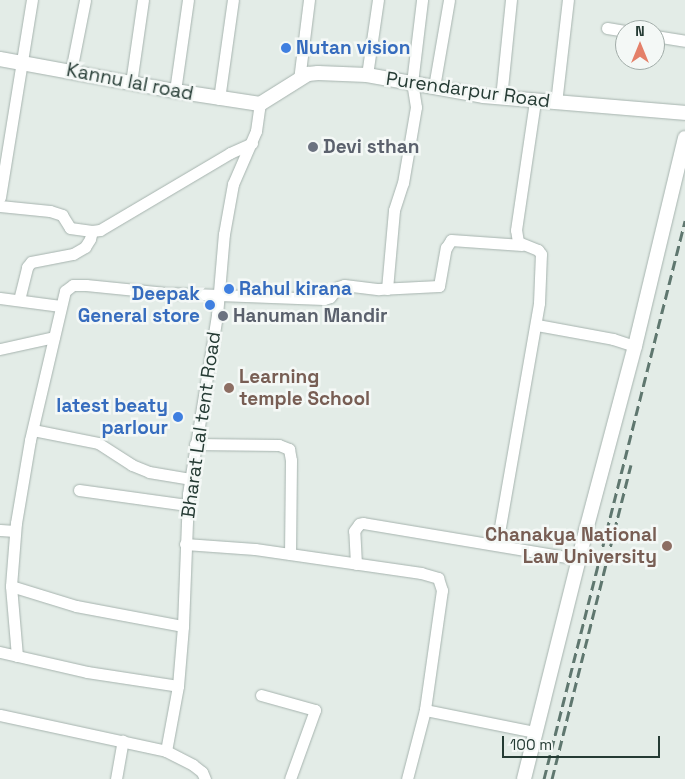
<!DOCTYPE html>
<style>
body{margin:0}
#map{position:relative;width:685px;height:779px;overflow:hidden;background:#e3ece7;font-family:"Space Grotesk",sans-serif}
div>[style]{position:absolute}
.roads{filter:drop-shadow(0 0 1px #a6b3ae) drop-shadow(0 0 1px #a6b3ae)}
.minor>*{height:11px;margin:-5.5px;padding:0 5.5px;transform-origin:5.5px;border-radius:5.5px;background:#fff}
.tertiary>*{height:14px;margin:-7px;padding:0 7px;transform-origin:7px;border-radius:7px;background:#fff}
.rail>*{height:3px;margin-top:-1.5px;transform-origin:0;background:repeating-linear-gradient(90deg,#5f776f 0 10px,transparent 0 15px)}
.dots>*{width:14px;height:14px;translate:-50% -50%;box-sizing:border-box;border:2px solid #f4f8f6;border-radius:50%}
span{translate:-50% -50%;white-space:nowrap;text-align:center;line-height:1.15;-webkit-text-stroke:5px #f4f8f6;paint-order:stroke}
.shop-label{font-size:19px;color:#366cbe;font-weight:700}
.left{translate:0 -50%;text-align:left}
.right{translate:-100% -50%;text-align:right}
.street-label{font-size:19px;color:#253b34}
.worship-label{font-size:19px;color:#5b616d;font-weight:700}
.education-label{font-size:19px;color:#785e54;font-weight:700}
.north{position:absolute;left:615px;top:20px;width:50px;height:50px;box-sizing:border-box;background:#f4f8f6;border:1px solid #a1aca8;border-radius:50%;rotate:0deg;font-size:14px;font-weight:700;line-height:20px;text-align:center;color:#253b34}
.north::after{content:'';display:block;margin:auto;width:18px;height:22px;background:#e48069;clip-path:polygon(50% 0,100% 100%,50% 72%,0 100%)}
.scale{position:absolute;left:502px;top:736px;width:158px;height:22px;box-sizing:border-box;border:2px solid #253b34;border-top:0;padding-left:6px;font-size:15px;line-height:18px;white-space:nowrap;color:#253b34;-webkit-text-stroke:4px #f4f8f6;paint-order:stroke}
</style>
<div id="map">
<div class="roads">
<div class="minor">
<i style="left:607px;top:28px;width:18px;rotate:9deg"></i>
<i style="left:655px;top:36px;width:30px;rotate:9deg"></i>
<i style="left:71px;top:71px;width:72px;rotate:-78.8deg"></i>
<i style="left:367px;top:75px;width:76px;rotate:-81.7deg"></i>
<i style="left:299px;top:80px;width:81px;rotate:-82.9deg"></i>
<i style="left:131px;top:83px;width:84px;rotate:-81.8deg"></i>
<i style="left:434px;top:87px;width:88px;rotate:-80.2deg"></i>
<i style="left:175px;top:91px;width:92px;rotate:-81.9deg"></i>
<i style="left:501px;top:98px;width:99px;rotate:-84.2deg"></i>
<i style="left:219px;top:99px;width:100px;rotate:-82deg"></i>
<i style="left:556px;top:103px;width:104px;rotate:-83.4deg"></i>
<i style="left:0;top:197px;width:200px;rotate:-80.8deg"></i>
<i style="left:0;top:206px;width:50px;rotate:5.7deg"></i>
<i style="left:50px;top:211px;width:13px;rotate:18deg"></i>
<i style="left:62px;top:215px;width:15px;rotate:58deg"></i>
<i style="left:70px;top:228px;width:22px;rotate:8deg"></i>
<i style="left:92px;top:231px;width:8px;rotate:-7deg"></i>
<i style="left:100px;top:230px;width:151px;rotate:-30.6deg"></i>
<i style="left:230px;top:153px;width:24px;rotate:-24deg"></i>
<i style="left:387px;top:289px;width:79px;rotate:-84.9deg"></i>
<i style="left:394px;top:210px;width:28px;rotate:-72deg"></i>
<i style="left:403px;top:183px;width:77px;rotate:-80.3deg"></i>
<i style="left:416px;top:107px;width:24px;rotate:-99deg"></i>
<i style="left:412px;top:83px;width:84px;rotate:-83.1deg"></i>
<i style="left:0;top:298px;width:61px;rotate:7.6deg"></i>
<i style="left:19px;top:300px;width:34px;rotate:-76deg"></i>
<i style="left:27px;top:267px;width:6px;rotate:-51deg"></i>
<i style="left:31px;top:262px;width:43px;rotate:-10.8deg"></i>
<i style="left:73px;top:254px;width:14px;rotate:-30deg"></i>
<i style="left:85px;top:247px;width:9px;rotate:-58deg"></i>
<i style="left:90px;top:239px;width:8px;rotate:-76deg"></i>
<i style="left:537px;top:325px;width:77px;rotate:10.4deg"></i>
<i style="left:613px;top:339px;width:23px;rotate:18deg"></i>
<i style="left:0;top:349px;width:55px;rotate:-12.5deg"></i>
<i style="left:33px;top:430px;width:66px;rotate:11.3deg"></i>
<i style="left:98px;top:443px;width:40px;rotate:32.9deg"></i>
<i style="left:132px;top:465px;width:18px;rotate:22deg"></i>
<i style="left:149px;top:472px;width:43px;rotate:9.5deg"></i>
<i style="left:195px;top:444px;width:84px;rotate:0.7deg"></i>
<i style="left:279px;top:445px;width:11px;rotate:22deg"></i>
<i style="left:289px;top:449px;width:11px;rotate:80deg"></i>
<i style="left:291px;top:460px;width:94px;rotate:90.6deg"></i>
<i style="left:79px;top:490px;width:109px;rotate:7.9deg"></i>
<i style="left:0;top:530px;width:15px;rotate:4deg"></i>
<i style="left:185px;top:544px;width:70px;rotate:4.1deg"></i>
<i style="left:255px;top:549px;width:168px;rotate:8.2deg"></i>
<i style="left:421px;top:573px;width:18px;rotate:16deg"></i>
<i style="left:438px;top:578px;width:13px;rotate:72deg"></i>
<i style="left:442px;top:590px;width:121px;rotate:98.1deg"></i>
<i style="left:425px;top:710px;width:71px;rotate:104.6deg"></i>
<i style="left:497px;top:544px;width:245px;rotate:-80.1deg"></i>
<i style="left:539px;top:303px;width:49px;rotate:-87.7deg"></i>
<i style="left:541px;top:254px;width:5px;rotate:-127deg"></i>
<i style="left:538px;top:250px;width:22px;rotate:-158deg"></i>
<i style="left:518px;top:242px;width:12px;rotate:-99deg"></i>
<i style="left:516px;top:230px;width:130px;rotate:-81.6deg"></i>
<i style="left:356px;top:564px;width:33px;rotate:-93deg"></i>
<i style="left:354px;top:531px;width:9px;rotate:-54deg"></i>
<i style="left:359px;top:524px;width:4px;rotate:-14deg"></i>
<i style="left:363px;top:523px;width:218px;rotate:9.5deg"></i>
<i style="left:11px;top:586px;width:68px;rotate:17.1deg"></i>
<i style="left:76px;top:606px;width:109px;rotate:10.6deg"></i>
<i style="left:0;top:652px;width:89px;rotate:12.9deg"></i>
<i style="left:87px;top:672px;width:92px;rotate:8.7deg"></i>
<i style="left:17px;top:656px;width:70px;rotate:-94.9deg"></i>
<i style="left:11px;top:586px;width:63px;rotate:-85.5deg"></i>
<i style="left:16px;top:523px;width:84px;rotate:-80.4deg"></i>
<i style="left:30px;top:440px;width:153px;rotate:-76.8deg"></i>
<i style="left:65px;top:291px;width:10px;rotate:-37deg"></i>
<i style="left:73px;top:285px;width:13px"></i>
<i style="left:86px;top:285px;width:80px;rotate:5.7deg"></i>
<i style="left:166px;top:293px;width:158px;rotate:2.2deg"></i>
<i style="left:324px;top:299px;width:6px;rotate:-18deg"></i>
<i style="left:330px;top:297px;width:13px;rotate:-51deg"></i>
<i style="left:338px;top:287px;width:6px;rotate:-18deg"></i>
<i style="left:344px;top:285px;width:35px;rotate:7deg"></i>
<i style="left:379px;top:289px;width:60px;rotate:-2.9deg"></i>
<i style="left:439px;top:286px;width:39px;rotate:-80deg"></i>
<i style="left:446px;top:248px;width:9px;rotate:-58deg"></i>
<i style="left:451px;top:240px;width:71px;rotate:4deg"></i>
<i style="left:261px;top:695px;width:56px;rotate:15.5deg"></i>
<i style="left:315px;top:710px;width:73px;rotate:109.9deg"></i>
<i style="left:425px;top:710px;width:112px;rotate:11.3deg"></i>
<i style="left:0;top:715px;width:170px;rotate:12.2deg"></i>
<i style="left:166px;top:751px;width:30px;rotate:27deg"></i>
<i style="left:193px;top:765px;width:11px;rotate:38deg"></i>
<i style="left:202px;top:772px;width:8px;rotate:67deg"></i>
<i style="left:166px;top:751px;width:66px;rotate:-79.5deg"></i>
<i style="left:178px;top:686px;width:60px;rotate:-85.2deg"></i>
<i style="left:183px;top:626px;width:132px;rotate:-87.8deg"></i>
<i style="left:188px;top:494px;width:181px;rotate:-80.8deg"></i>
<i style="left:217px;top:315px;width:81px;rotate:-85.1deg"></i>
<i style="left:224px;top:234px;width:51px;rotate:-79.8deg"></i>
<i style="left:233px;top:184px;width:58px;rotate:-66.5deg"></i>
<i style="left:256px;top:131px;width:27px;rotate:-82deg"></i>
<i style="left:116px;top:779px;width:39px;rotate:-80deg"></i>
</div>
<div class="tertiary">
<i style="left:0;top:59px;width:178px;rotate:10.4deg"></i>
<i style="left:175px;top:91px;width:86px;rotate:8.7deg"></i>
<i style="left:260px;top:104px;width:57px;rotate:-32deg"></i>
<i style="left:308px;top:74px;width:10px;rotate:-6deg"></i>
<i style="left:318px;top:73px;width:49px;rotate:2.3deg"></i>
<i style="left:367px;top:75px;width:119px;rotate:10.2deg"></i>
<i style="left:484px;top:96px;width:202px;rotate:4.8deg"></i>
<i style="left:524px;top:779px;width:257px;rotate:-76deg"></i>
<i style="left:586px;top:530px;width:190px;rotate:-75.1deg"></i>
<i style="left:635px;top:346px;width:214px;rotate:-76.5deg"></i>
</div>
</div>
<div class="rail">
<i style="left:544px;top:779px;width:576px;rotate:-75.82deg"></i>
<i style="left:552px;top:779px;width:324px;rotate:-75.9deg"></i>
</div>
<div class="dots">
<i style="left:286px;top:48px;background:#3f7fe0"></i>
<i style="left:313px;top:147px;background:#6b7280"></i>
<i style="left:229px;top:289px;background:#3f7fe0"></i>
<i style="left:210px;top:305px;background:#3f7fe0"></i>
<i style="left:223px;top:316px;background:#6b7280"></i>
<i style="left:229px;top:388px;background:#8d6e63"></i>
<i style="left:178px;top:417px;background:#3f7fe0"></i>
<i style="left:667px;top:546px;background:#8d6e63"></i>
</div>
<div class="shop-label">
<span class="left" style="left:296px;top:48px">Nutan vision</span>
<span class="left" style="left:239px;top:289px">Rahul kirana</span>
<span class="right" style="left:200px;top:305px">Deepak<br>General store</span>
<span class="right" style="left:168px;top:417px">latest beaty<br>parlour</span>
</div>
<div class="street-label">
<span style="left:130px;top:82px;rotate:11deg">Kannu lal road</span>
<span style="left:468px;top:90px;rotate:8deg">Purendarpur Road</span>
<span style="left:201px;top:425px;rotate:-82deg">Bharat Lal tent Road</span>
</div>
<div class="worship-label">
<span class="left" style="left:323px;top:147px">Devi sthan</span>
<span class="left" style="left:233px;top:316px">Hanuman Mandir</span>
</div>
<div class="education-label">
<span class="left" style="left:239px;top:388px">Learning<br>temple School</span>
<span class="right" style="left:657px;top:546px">Chanakya National<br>Law University</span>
</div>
<div class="north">N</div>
<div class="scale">100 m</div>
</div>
